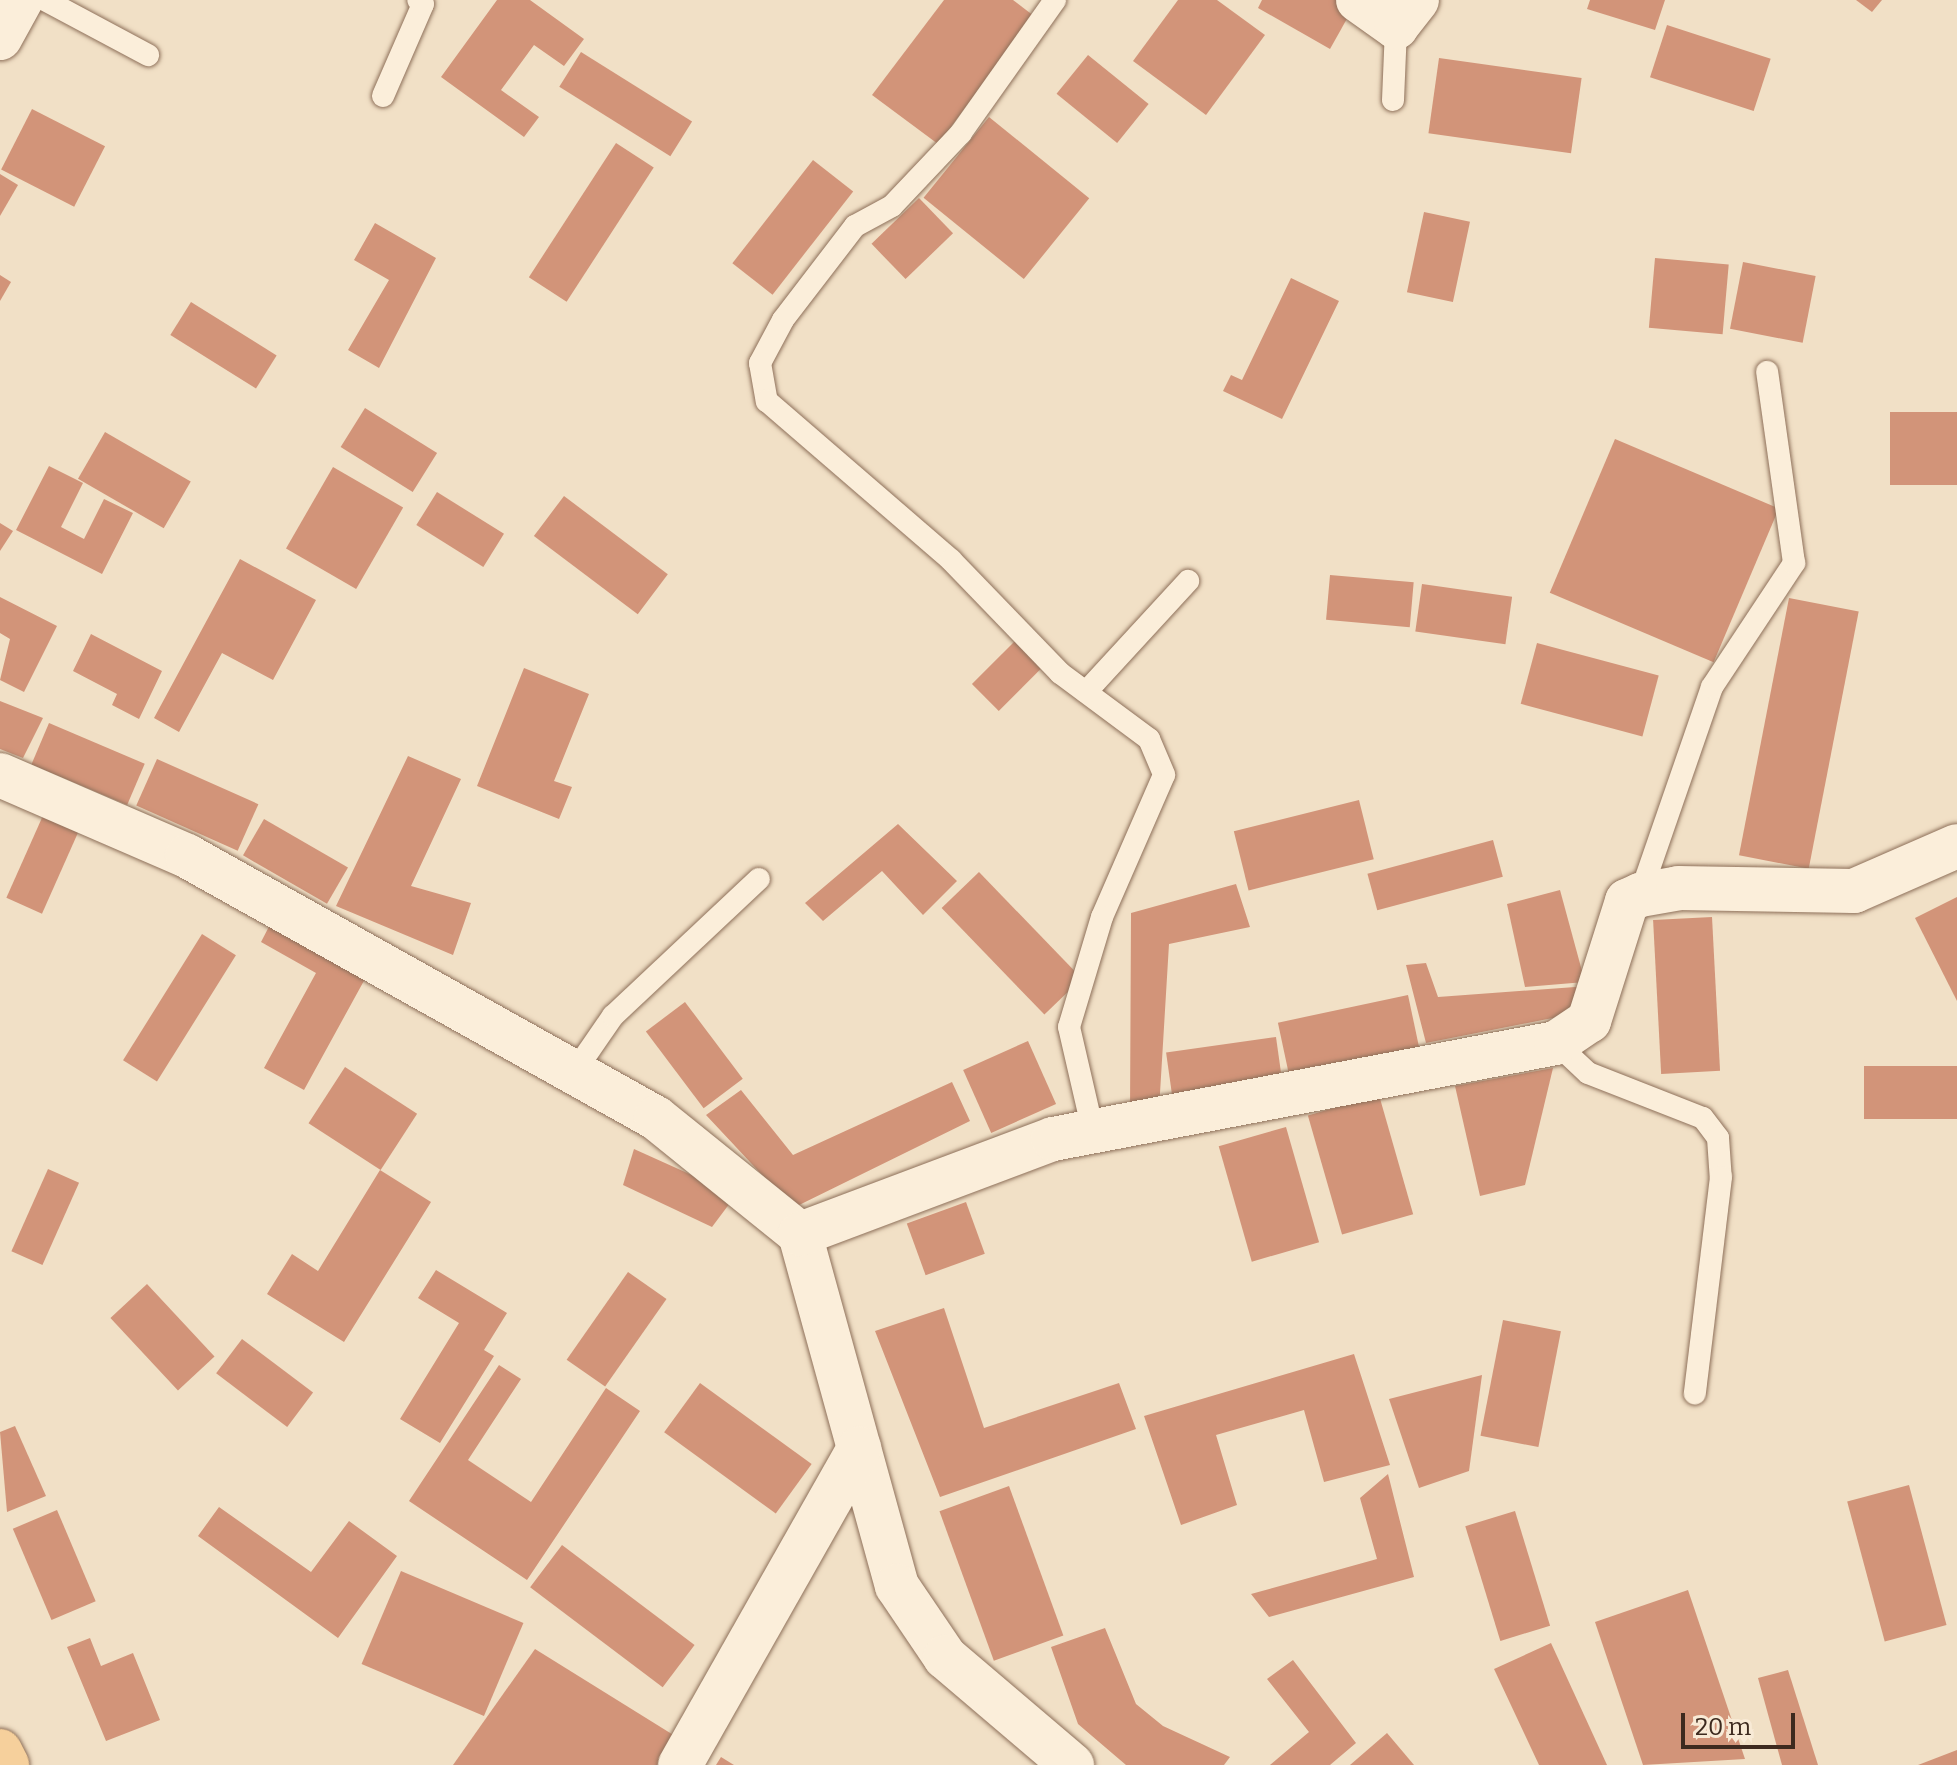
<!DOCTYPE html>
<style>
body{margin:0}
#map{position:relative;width:1957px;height:1765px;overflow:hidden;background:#f1e0c6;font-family:Bitter,serif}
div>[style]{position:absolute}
.building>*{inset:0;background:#d29479;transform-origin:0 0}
.roads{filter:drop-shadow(0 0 2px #8e705a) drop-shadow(0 0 2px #8e705a)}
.lane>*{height:22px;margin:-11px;padding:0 11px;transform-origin:11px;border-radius:11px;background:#fbeeda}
.street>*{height:44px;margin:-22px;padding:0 22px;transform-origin:22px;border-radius:22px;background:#fbeeda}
.primary>*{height:44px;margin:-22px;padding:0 22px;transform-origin:22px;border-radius:22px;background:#f6d09c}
span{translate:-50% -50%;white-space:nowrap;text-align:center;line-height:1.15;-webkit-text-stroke:7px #f8ead6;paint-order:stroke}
.scale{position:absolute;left:1681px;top:1713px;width:114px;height:36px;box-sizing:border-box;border:4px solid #3d2a1f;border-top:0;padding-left:10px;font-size:24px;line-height:28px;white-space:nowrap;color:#3d2a1f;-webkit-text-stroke:6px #f8ead6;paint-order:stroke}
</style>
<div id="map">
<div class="building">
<i style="clip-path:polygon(497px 0,530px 0,584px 39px,564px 66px,534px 45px,501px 90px,539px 117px,524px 137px,441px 77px)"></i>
<i style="clip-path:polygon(944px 0,1013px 0,1034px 16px,938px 144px,872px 95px)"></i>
<i style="clip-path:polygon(1178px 0,1217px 0,1265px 35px,1206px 115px,1133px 61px)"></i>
<i style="clip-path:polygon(1262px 0,1339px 0,1353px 8px,1330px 49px,1258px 8px)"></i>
<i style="clip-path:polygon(1590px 0,1665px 0,1655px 30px,1587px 9px)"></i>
<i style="clip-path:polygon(1856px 0,1882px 0,1872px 12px)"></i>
<i style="left:1667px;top:25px;width:109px;height:55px;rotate:18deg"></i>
<i style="left:581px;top:52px;width:131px;height:41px;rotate:32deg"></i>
<i style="left:1088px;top:55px;width:78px;height:50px;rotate:39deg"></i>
<i style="left:1439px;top:58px;width:144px;height:76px;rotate:8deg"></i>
<i style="left:32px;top:109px;width:82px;height:68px;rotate:27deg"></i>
<i style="left:989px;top:117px;width:129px;height:104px;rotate:39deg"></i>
<i style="left:616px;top:143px;width:45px;height:160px;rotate:33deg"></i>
<i style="left:813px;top:160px;width:51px;height:131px;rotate:38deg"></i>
<i style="clip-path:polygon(0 174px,18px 185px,0 216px)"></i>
<i style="left:919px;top:198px;width:49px;height:66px;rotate:46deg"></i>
<i style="left:1424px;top:212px;width:47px;height:82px;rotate:12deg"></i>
<i style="clip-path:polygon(375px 223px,436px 258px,379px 368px,348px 350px,389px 280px,354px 260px)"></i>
<i style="left:1655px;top:258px;width:74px;height:70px;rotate:5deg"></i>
<i style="left:1743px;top:262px;width:74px;height:68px;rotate:11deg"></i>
<i style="clip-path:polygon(0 275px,11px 282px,0 301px)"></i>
<i style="clip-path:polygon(1291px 278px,1339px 301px,1282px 419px,1223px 391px,1231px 375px,1242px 380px)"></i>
<i style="left:191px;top:302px;width:101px;height:39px;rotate:32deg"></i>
<i style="left:365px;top:408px;width:85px;height:46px;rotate:32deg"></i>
<i style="left:1957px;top:412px;width:73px;height:67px;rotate:90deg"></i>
<i style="left:105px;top:432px;width:99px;height:54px;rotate:30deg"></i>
<i style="left:1615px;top:439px;width:178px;height:167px;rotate:23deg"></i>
<i style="clip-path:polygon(49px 466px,83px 483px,61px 527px,84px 539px,104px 499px,133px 513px,102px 574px,16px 530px)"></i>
<i style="left:333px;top:467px;width:81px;height:94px;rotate:30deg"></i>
<i style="left:437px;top:492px;width:79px;height:39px;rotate:32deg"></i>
<i style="left:564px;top:496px;width:130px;height:50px;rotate:37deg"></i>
<i style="clip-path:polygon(0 523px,13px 531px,0 551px)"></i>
<i style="clip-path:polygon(240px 559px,316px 600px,273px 680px,222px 653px,179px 732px,154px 718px)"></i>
<i style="left:1330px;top:575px;width:84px;height:45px;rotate:5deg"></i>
<i style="left:1422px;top:584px;width:91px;height:48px;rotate:8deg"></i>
<i style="clip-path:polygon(0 597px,57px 626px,24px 692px,0 680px,10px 639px,0 633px)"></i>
<i style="left:1789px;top:598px;width:71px;height:262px;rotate:11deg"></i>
<i style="clip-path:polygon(91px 634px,162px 671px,139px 719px,112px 705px,117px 694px,73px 671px)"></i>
<i style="left:1020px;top:636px;width:38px;height:68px;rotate:45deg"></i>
<i style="left:1537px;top:643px;width:126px;height:63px;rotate:15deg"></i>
<i style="clip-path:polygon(524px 668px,589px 694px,554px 781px,572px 787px,559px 819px,477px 786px)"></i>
<i style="clip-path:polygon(0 701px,43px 718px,23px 758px,0 749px)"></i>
<i style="left:49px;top:723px;width:104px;height:45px;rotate:23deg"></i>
<i style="clip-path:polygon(408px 756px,461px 779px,411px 886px,471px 903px,453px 955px,336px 906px)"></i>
<i style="left:157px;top:759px;width:111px;height:51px;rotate:24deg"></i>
<i style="left:1359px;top:800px;width:61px;height:129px;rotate:76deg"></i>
<i style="left:45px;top:811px;width:39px;height:95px;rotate:24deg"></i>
<i style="left:264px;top:819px;width:97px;height:42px;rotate:30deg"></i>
<i style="clip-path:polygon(898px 824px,957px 881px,923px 915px,882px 871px,823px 921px,805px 903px)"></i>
<i style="left:1493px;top:840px;width:38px;height:130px;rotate:75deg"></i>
<i style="left:979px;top:872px;width:148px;height:52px;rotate:46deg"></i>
<i style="clip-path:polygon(1236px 884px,1250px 927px,1169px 944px,1159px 1110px,1130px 1113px,1131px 913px)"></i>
<i style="clip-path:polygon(1560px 890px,1585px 982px,1525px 987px,1507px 904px)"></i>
<i style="clip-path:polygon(1957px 897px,1957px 1001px,1915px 918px)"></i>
<i style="clip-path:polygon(275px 915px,371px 968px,304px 1090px,264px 1068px,316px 973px,261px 942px)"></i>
<i style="left:1712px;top:917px;width:154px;height:59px;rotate:87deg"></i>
<i style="left:202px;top:934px;width:40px;height:149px;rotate:32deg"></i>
<i style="clip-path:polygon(1426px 963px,1438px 997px,1589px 986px,1583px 1012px,1426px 1043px,1406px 965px)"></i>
<i style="left:1408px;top:995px;width:59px;height:133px;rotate:78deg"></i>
<i style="left:685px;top:1002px;width:96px;height:49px;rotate:53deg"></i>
<i style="left:1276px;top:1037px;width:49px;height:111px;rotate:82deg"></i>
<i style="left:1028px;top:1041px;width:69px;height:71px;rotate:66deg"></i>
<i style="left:1957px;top:1066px;width:53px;height:93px;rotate:90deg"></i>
<i style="left:345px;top:1067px;width:86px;height:67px;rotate:33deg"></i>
<i style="clip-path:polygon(1553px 1068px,1525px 1185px,1480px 1196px,1455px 1086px)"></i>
<i style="clip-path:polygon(952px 1082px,970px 1121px,793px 1208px,706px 1115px,741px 1090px,793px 1155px)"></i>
<i style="left:1379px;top:1095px;width:124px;height:74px;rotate:74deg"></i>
<i style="left:1286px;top:1127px;width:120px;height:70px;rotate:74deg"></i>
<i style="clip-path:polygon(634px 1149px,736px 1195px,712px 1227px,623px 1185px)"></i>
<i style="left:48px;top:1169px;width:34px;height:90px;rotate:24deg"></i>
<i style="clip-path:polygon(380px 1170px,431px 1202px,344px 1342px,267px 1294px,292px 1254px,318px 1271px)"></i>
<i style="left:966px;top:1202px;width:55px;height:63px;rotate:70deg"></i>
<i style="clip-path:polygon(436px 1270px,507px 1313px,484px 1350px,494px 1356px,440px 1443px,400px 1419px,459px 1323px,418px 1298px)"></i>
<i style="left:628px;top:1272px;width:47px;height:107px;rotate:35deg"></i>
<i style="left:147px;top:1284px;width:99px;height:50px;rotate:47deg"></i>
<i style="clip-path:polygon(944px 1308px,984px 1428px,1119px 1383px,1136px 1429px,940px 1497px,875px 1331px)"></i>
<i style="left:1503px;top:1320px;width:59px;height:118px;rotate:11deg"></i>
<i style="left:242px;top:1339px;width:89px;height:43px;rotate:37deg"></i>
<i style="clip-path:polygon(1354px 1354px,1390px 1465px,1324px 1482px,1304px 1410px,1216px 1435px,1237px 1505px,1181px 1525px,1144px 1416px)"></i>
<i style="clip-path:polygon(499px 1365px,521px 1379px,468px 1460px,531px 1502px,606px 1388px,640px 1411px,527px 1580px,409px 1501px)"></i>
<i style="clip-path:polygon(1482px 1375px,1469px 1471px,1419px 1488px,1389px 1399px)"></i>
<i style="left:700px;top:1383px;width:138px;height:61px;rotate:36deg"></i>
<i style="clip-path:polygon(15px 1426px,46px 1496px,7px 1512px,0 1432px)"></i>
<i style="clip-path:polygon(1388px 1474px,1414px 1577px,1269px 1617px,1251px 1594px,1377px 1559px,1360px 1498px)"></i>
<i style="left:1909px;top:1485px;width:145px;height:64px;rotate:75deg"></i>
<i style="left:1009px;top:1486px;width:159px;height:74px;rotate:70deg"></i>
<i style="clip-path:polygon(219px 1507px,311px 1572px,349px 1521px,397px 1556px,338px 1638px,198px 1536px)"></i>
<i style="left:57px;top:1510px;width:99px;height:48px;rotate:67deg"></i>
<i style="left:1515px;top:1511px;width:120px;height:52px;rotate:73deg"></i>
<i style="left:562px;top:1545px;width:166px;height:53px;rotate:37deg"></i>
<i style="left:401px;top:1571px;width:133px;height:101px;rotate:23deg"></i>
<i style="clip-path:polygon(1688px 1590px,1745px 1759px,1643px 1765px,1595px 1622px)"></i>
<i style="clip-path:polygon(1105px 1628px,1136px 1704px,1163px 1726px,1230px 1757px,1224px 1765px,1126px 1765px,1078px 1724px,1051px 1647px)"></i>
<i style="clip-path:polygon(90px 1638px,101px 1666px,133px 1653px,160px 1720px,106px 1741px,67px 1647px)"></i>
<i style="clip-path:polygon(1551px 1643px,1607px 1765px,1539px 1765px,1494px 1669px)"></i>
<i style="clip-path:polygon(535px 1649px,675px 1736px,657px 1765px,453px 1765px)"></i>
<i style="clip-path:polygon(1293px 1660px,1356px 1743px,1330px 1765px,1270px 1765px,1309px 1732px,1267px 1679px)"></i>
<i style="clip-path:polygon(1788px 1670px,1818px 1765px,1782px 1765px,1758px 1678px)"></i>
<i style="clip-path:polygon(1387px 1733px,1414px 1765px,1350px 1765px)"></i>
<i style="clip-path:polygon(1957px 1750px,1957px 1765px,1918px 1765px)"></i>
<i style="clip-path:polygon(721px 1757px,734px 1765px,716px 1765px)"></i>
</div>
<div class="roads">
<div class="lane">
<i style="left:45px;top:0;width:117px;rotate:28.1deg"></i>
<i style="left:1055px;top:0;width:163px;rotate:125.3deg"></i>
<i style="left:961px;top:133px;width:100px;rotate:133.4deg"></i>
<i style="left:892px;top:206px;width:42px;rotate:151.6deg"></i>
<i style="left:855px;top:226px;width:118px;rotate:127.5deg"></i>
<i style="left:783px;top:320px;width:49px;rotate:118.1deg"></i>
<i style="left:760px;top:363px;width:39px;rotate:80deg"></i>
<i style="left:767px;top:401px;width:243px;rotate:40.8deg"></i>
<i style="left:951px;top:560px;width:157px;rotate:46deg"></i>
<i style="left:1060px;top:673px;width:111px;rotate:36.6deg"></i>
<i style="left:1149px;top:739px;width:39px;rotate:67deg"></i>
<i style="left:1164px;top:775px;width:155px;rotate:113.6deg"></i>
<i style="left:1102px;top:917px;width:115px;rotate:106.7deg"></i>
<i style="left:1069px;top:1027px;width:107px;rotate:77deg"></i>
<i style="left:383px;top:96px;width:100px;rotate:-66.5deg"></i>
<i style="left:423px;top:4px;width:6px;rotate:-141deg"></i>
<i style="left:1393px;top:100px;width:73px;rotate:-87.6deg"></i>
<i style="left:1086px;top:692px;width:151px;rotate:-47.4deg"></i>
<i style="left:1640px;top:895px;width:220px;rotate:-70.9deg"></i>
<i style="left:1712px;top:687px;width:149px;rotate:-56.5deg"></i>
<i style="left:1794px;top:563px;width:193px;rotate:-98deg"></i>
<i style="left:1556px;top:1043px;width:44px;rotate:43.2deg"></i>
<i style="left:1588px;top:1073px;width:123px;rotate:21.4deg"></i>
<i style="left:1703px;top:1118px;width:25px;rotate:53deg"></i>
<i style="left:1718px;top:1138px;width:39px;rotate:86deg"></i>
<i style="left:1721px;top:1177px;width:218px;rotate:96.9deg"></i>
<i style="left:575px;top:1071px;width:67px;rotate:-55.4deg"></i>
<i style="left:613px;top:1016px;width:200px;rotate:-43.2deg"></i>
</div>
<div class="street">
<i style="left:1358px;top:0;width:47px;rotate:35.4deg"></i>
<i style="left:1396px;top:27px;width:34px;rotate:-52deg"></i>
<i style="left:0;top:38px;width:43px;rotate:-61.1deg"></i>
<i style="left:0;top:775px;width:204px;rotate:23.4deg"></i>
<i style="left:187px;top:856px;width:537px;rotate:29.19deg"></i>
<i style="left:656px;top:1118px;width:185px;rotate:38.9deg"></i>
<i style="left:800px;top:1234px;width:365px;rotate:74.6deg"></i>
<i style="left:897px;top:1586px;width:86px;rotate:55.9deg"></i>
<i style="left:945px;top:1657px;width:167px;rotate:40.4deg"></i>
<i style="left:800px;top:1234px;width:270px;rotate:-20.6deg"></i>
<i style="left:1053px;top:1139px;width:512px;rotate:-10.81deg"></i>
<i style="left:1556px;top:1043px;width:40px;rotate:-34deg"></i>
<i style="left:1589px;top:1021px;width:126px;rotate:-72.4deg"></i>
<i style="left:1627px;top:901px;width:14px;rotate:-25deg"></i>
<i style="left:1640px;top:895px;width:39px;rotate:-10deg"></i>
<i style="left:1678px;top:888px;width:176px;rotate:1deg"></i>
<i style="left:1854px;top:891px;width:112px;rotate:-23.6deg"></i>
<i style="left:680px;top:1765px;width:364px;rotate:-60.5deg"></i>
</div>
<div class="primary">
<i style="left:0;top:1751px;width:16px;rotate:63deg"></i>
</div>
</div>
<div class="scale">20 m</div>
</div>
